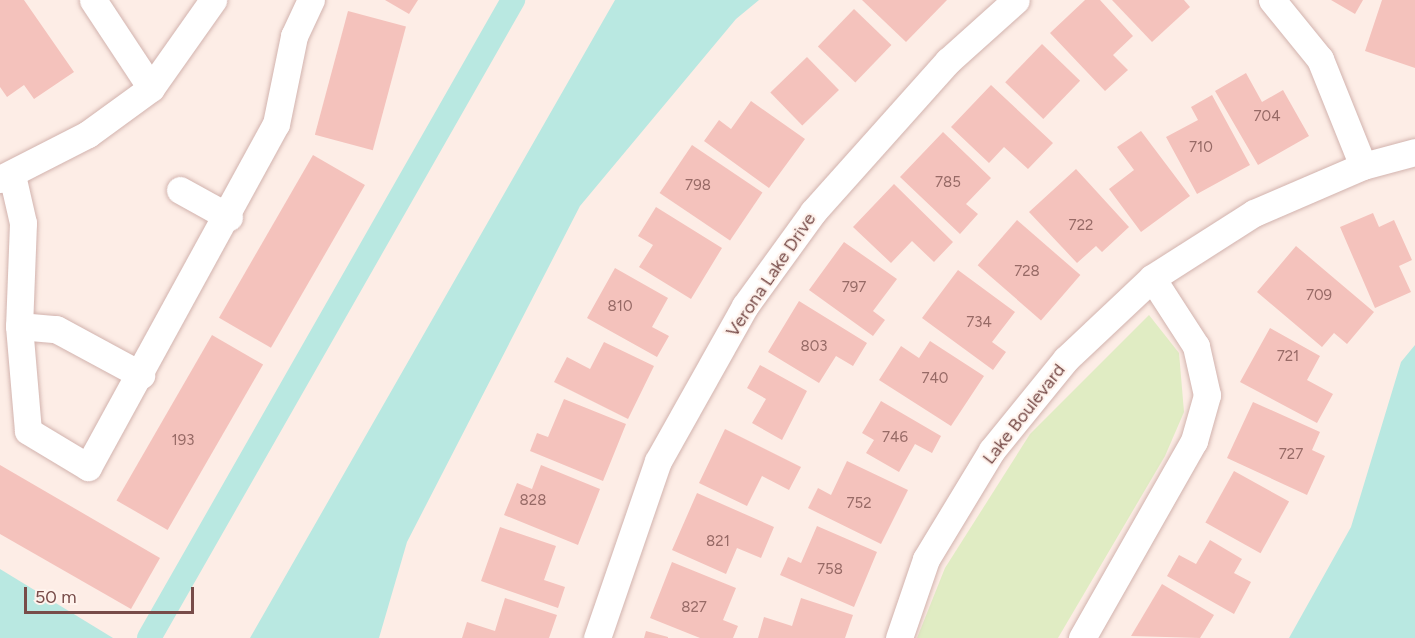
<!DOCTYPE html>
<style>
body{margin:0}
#map{position:relative;width:1415px;height:638px;overflow:hidden;background:#fdede6;font-family:Figtree,sans-serif}
div>[style]{position:absolute}
.green>*{inset:0;background:#e0ecc3}
.water>*{inset:0;background:#b9e8e1}
.canal>*{height:24px;margin:-12px;padding:0 12px;transform-origin:12px;border-radius:12px;background:#b9e8e1}
.building>*{inset:0;background:#f4c2bc;transform-origin:0 0}
.roads{filter:drop-shadow(0 0 2px #d2b3ae) drop-shadow(0 0 2px #d2b3ae)}
.minor>*{height:27px;margin:-13.5px;padding:0 13.5px;transform-origin:13.5px;border-radius:13.5px;background:#fff}
span{translate:-50% -50%;white-space:nowrap;text-align:center;line-height:1.15;-webkit-text-stroke:4.5px #fff3ed;paint-order:stroke}
.number-label{font-size:15px;color:#976a66}
.number-label span{-webkit-text-stroke-width:0}
.street-label{font-size:18px;color:#784c49}
.scale{position:absolute;left:24px;top:587px;width:170px;height:27px;box-sizing:border-box;border:3px solid #784c49;border-top:0;padding-left:8px;font-size:18px;line-height:21px;white-space:nowrap;color:#784c49;-webkit-text-stroke:4px #fff3ed;paint-order:stroke}
</style>
<div id="map">
<div class="green">
<i style="clip-path:polygon(1149px 315px,1179px 353px,1184px 412px,1165px 456px,1058px 638px,917px 638px,945px 568px,1030px 434px)"></i>
</div>
<div class="water">
<i style="clip-path:polygon(615px 0,759px 0,736px 19px,580px 206px,407px 542px,379px 638px,250px 638px)"></i>
<i style="clip-path:polygon(1415px 345px,1415px 638px,1289px 638px,1351px 527px,1401px 362px)"></i>
<i style="clip-path:polygon(0 569px,113px 638px,0 638px)"></i>
</div>
<div class="canal">
<i style="left:149px;top:638px;width:735px;rotate:-60.29deg"></i>
</div>
<div class="building">
<i style="clip-path:polygon(0 0,24px 0,74px 72px,34px 99px,24px 85px,7px 97px,0 87px)"></i>
<i style="clip-path:polygon(385px 0,418px 0,409px 14px)"></i>
<i style="clip-path:polygon(862px 0,947px 0,906px 42px)"></i>
<i style="clip-path:polygon(1085px 0,1100px 0,1133px 36px,1113px 55px,1128px 70px,1105px 91px,1050px 33px)"></i>
<i style="clip-path:polygon(1112px 0,1184px 0,1190px 7px,1152px 42px)"></i>
<i style="clip-path:polygon(1331px 0,1363px 0,1355px 14px)"></i>
<i style="clip-path:polygon(1382px 0,1415px 0,1415px 68px,1365px 51px)"></i>
<i style="left:854px;top:9px;width:52px;height:52px;rotate:44deg"></i>
<i style="left:348px;top:11px;width:60px;height:128px;rotate:15deg"></i>
<i style="left:1042px;top:44px;width:53px;height:53px;rotate:44deg"></i>
<i style="left:807px;top:57px;width:46px;height:51px;rotate:46deg"></i>
<i style="clip-path:polygon(1246px 73px,1262px 102px,1283px 90px,1309px 136px,1258px 165px,1215px 91px)"></i>
<i style="clip-path:polygon(991px 85px,1053px 143px,1028px 169px,1004px 147px,989px 163px,951px 127px)"></i>
<i style="clip-path:polygon(1212px 95px,1250px 165px,1197px 194px,1166px 137px,1198px 120px,1191px 107px)"></i>
<i style="clip-path:polygon(751px 101px,805px 139px,769px 188px,704px 141px,719px 120px,731px 129px)"></i>
<i style="clip-path:polygon(1141px 131px,1190px 196px,1141px 232px,1109px 189px,1134px 170px,1117px 147px)"></i>
<i style="clip-path:polygon(943px 132px,991px 178px,966px 204px,978px 214px,960px 234px,900px 177px)"></i>
<i style="left:692px;top:145px;width:85px;height:58px;rotate:34deg"></i>
<i style="left:313px;top:155px;width:60px;height:188px;rotate:30deg"></i>
<i style="clip-path:polygon(1076px 169px,1129px 227px,1102px 252px,1096px 246px,1077px 263px,1029px 212px)"></i>
<i style="clip-path:polygon(894px 184px,953px 242px,934px 262px,912px 241px,891px 263px,853px 227px)"></i>
<i style="clip-path:polygon(656px 207px,722px 248px,691px 299px,639px 267px,653px 245px,638px 236px)"></i>
<i style="clip-path:polygon(1373px 213px,1379px 227px,1394px 220px,1412px 260px,1399px 266px,1411px 292px,1375px 308px,1340px 227px)"></i>
<i style="left:1017px;top:220px;width:84px;height:60px;rotate:41deg"></i>
<i style="clip-path:polygon(844px 242px,897px 279px,873px 311px,885px 320px,873px 336px,809px 290px)"></i>
<i style="clip-path:polygon(1296px 246px,1374px 312px,1347px 344px,1334px 333px,1322px 347px,1257px 292px)"></i>
<i style="clip-path:polygon(615px 268px,668px 298px,652px 327px,669px 336px,657px 357px,587px 318px)"></i>
<i style="clip-path:polygon(958px 270px,1015px 312px,992px 342px,1006px 352px,993px 370px,922px 318px)"></i>
<i style="clip-path:polygon(799px 301px,867px 343px,853px 366px,836px 356px,819px 383px,768px 352px)"></i>
<i style="clip-path:polygon(1270px 328px,1320px 356px,1307px 380px,1333px 394px,1317px 423px,1240px 382px)"></i>
<i style="left:212px;top:335px;width:59px;height:191px;rotate:30deg"></i>
<i style="clip-path:polygon(930px 341px,984px 376px,951px 426px,879px 380px,901px 346px,919px 358px)"></i>
<i style="clip-path:polygon(604px 342px,654px 366px,628px 419px,554px 382px,567px 357px,590px 369px)"></i>
<i style="clip-path:polygon(760px 365px,807px 391px,782px 440px,752px 423px,766px 399px,747px 388px)"></i>
<i style="clip-path:polygon(564px 399px,626px 424px,603px 481px,530px 451px,537px 433px,548px 437px)"></i>
<i style="clip-path:polygon(881px 401px,941px 436px,932px 453px,915px 444px,899px 472px,866px 453px,874px 440px,862px 433px)"></i>
<i style="clip-path:polygon(1253px 402px,1320px 432px,1312px 450px,1325px 456px,1307px 495px,1227px 458px)"></i>
<i style="clip-path:polygon(725px 429px,801px 467px,789px 490px,762px 476px,747px 506px,699px 483px)"></i>
<i style="clip-path:polygon(847px 461px,908px 490px,881px 544px,808px 508px,818px 488px,831px 495px)"></i>
<i style="clip-path:polygon(0 465px,160px 558px,131px 609px,0 534px)"></i>
<i style="clip-path:polygon(541px 465px,600px 489px,578px 545px,504px 515px,517px 483px,532px 489px)"></i>
<i style="left:1234px;top:471px;width:63px;height:59px;rotate:29deg"></i>
<i style="clip-path:polygon(697px 493px,774px 527px,761px 558px,737px 548px,726px 574px,672px 550px)"></i>
<i style="clip-path:polygon(817px 526px,877px 552px,854px 607px,780px 575px,788px 557px,801px 563px)"></i>
<i style="clip-path:polygon(500px 527px,556px 546px,544px 580px,565px 587px,558px 608px,481px 581px)"></i>
<i style="clip-path:polygon(1210px 540px,1242px 559px,1234px 573px,1251px 582px,1234px 614px,1167px 576px,1179px 555px,1196px 564px)"></i>
<i style="clip-path:polygon(672px 562px,736px 588px,723px 620px,738px 626px,733px 638px,700px 638px,650px 618px)"></i>
<i style="clip-path:polygon(1162px 584px,1214px 615px,1200px 638px,1131px 636px)"></i>
<i style="clip-path:polygon(505px 598px,557px 615px,549px 638px,462px 638px,467px 622px,495px 631px)"></i>
<i style="clip-path:polygon(801px 598px,853px 615px,845px 638px,758px 638px,764px 617px,792px 626px)"></i>
<i style="clip-path:polygon(646px 631px,668px 637px,668px 638px,644px 638px)"></i>
</div>
<div class="roads">
<div class="minor">
<i style="left:93px;top:0;width:105px;rotate:56.6deg"></i>
<i style="left:1272px;top:0;width:76px;rotate:50.9deg"></i>
<i style="left:1320px;top:59px;width:115px;rotate:68.1deg"></i>
<i style="left:12px;top:175px;width:49px;rotate:77.1deg"></i>
<i style="left:23px;top:223px;width:103px;rotate:92.2deg"></i>
<i style="left:19px;top:326px;width:105px;rotate:85.1deg"></i>
<i style="left:28px;top:431px;width:70px;rotate:31deg"></i>
<i style="left:88px;top:467px;width:391px;rotate:-61.3deg"></i>
<i style="left:276px;top:124px;width:90px;rotate:-78.4deg"></i>
<i style="left:294px;top:36px;width:40px;rotate:-65deg"></i>
<i style="left:0;top:179px;width:99px;rotate:-27.1deg"></i>
<i style="left:88px;top:134px;width:78px;rotate:-36.1deg"></i>
<i style="left:151px;top:88px;width:108px;rotate:-54.8deg"></i>
<i style="left:180px;top:190px;width:56px;rotate:28.9deg"></i>
<i style="left:19px;top:326px;width:37px;rotate:5deg"></i>
<i style="left:56px;top:329px;width:97px;rotate:28.4deg"></i>
<i style="left:597px;top:638px;width:187px;rotate:-71deg"></i>
<i style="left:658px;top:461px;width:178px;rotate:-60.7deg"></i>
<i style="left:745px;top:306px;width:116px;rotate:-54.1deg"></i>
<i style="left:813px;top:212px;width:203px;rotate:-48.2deg"></i>
<i style="left:948px;top:61px;width:91px;rotate:-41.9deg"></i>
<i style="left:899px;top:638px;width:83px;rotate:-71.1deg"></i>
<i style="left:926px;top:559px;width:127px;rotate:-58.8deg"></i>
<i style="left:992px;top:450px;width:117px;rotate:-50.9deg"></i>
<i style="left:1066px;top:359px;width:118px;rotate:-43.3deg"></i>
<i style="left:1152px;top:278px;width:121px;rotate:-32.5deg"></i>
<i style="left:1254px;top:213px;width:119px;rotate:-23.3deg"></i>
<i style="left:1363px;top:166px;width:54px;rotate:-15.1deg"></i>
<i style="left:1082px;top:638px;width:227px;rotate:-60.4deg"></i>
<i style="left:1194px;top:441px;width:48px;rotate:-74.2deg"></i>
<i style="left:1207px;top:395px;width:50px;rotate:-102.7deg"></i>
<i style="left:1196px;top:346px;width:81px;rotate:-122.9deg"></i>
</div>
</div>
<div class="number-label">
<span style="left:1267px;top:117px">704</span>
<span style="left:1201px;top:148px">710</span>
<span style="left:948px;top:183px">785</span>
<span style="left:698px;top:186px">798</span>
<span style="left:1081px;top:226px">722</span>
<span style="left:1027px;top:272px">728</span>
<span style="left:854px;top:288px">797</span>
<span style="left:1319px;top:296px">709</span>
<span style="left:620px;top:307px">810</span>
<span style="left:979px;top:323px">734</span>
<span style="left:814px;top:347px">803</span>
<span style="left:1288px;top:357px">721</span>
<span style="left:935px;top:379px">740</span>
<span style="left:895px;top:438px">746</span>
<span style="left:183px;top:441px">193</span>
<span style="left:1291px;top:455px">727</span>
<span style="left:533px;top:501px">828</span>
<span style="left:859px;top:504px">752</span>
<span style="left:718px;top:542px">821</span>
<span style="left:830px;top:570px">758</span>
<span style="left:694px;top:608px">827</span>
</div>
<div class="street-label">
<span style="left:771px;top:275px;rotate:-56deg">Verona Lake Drive</span>
<span style="left:1024px;top:414px;rotate:-52deg">Lake Boulevard</span>
</div>
<div class="scale">50 m</div>
</div>
